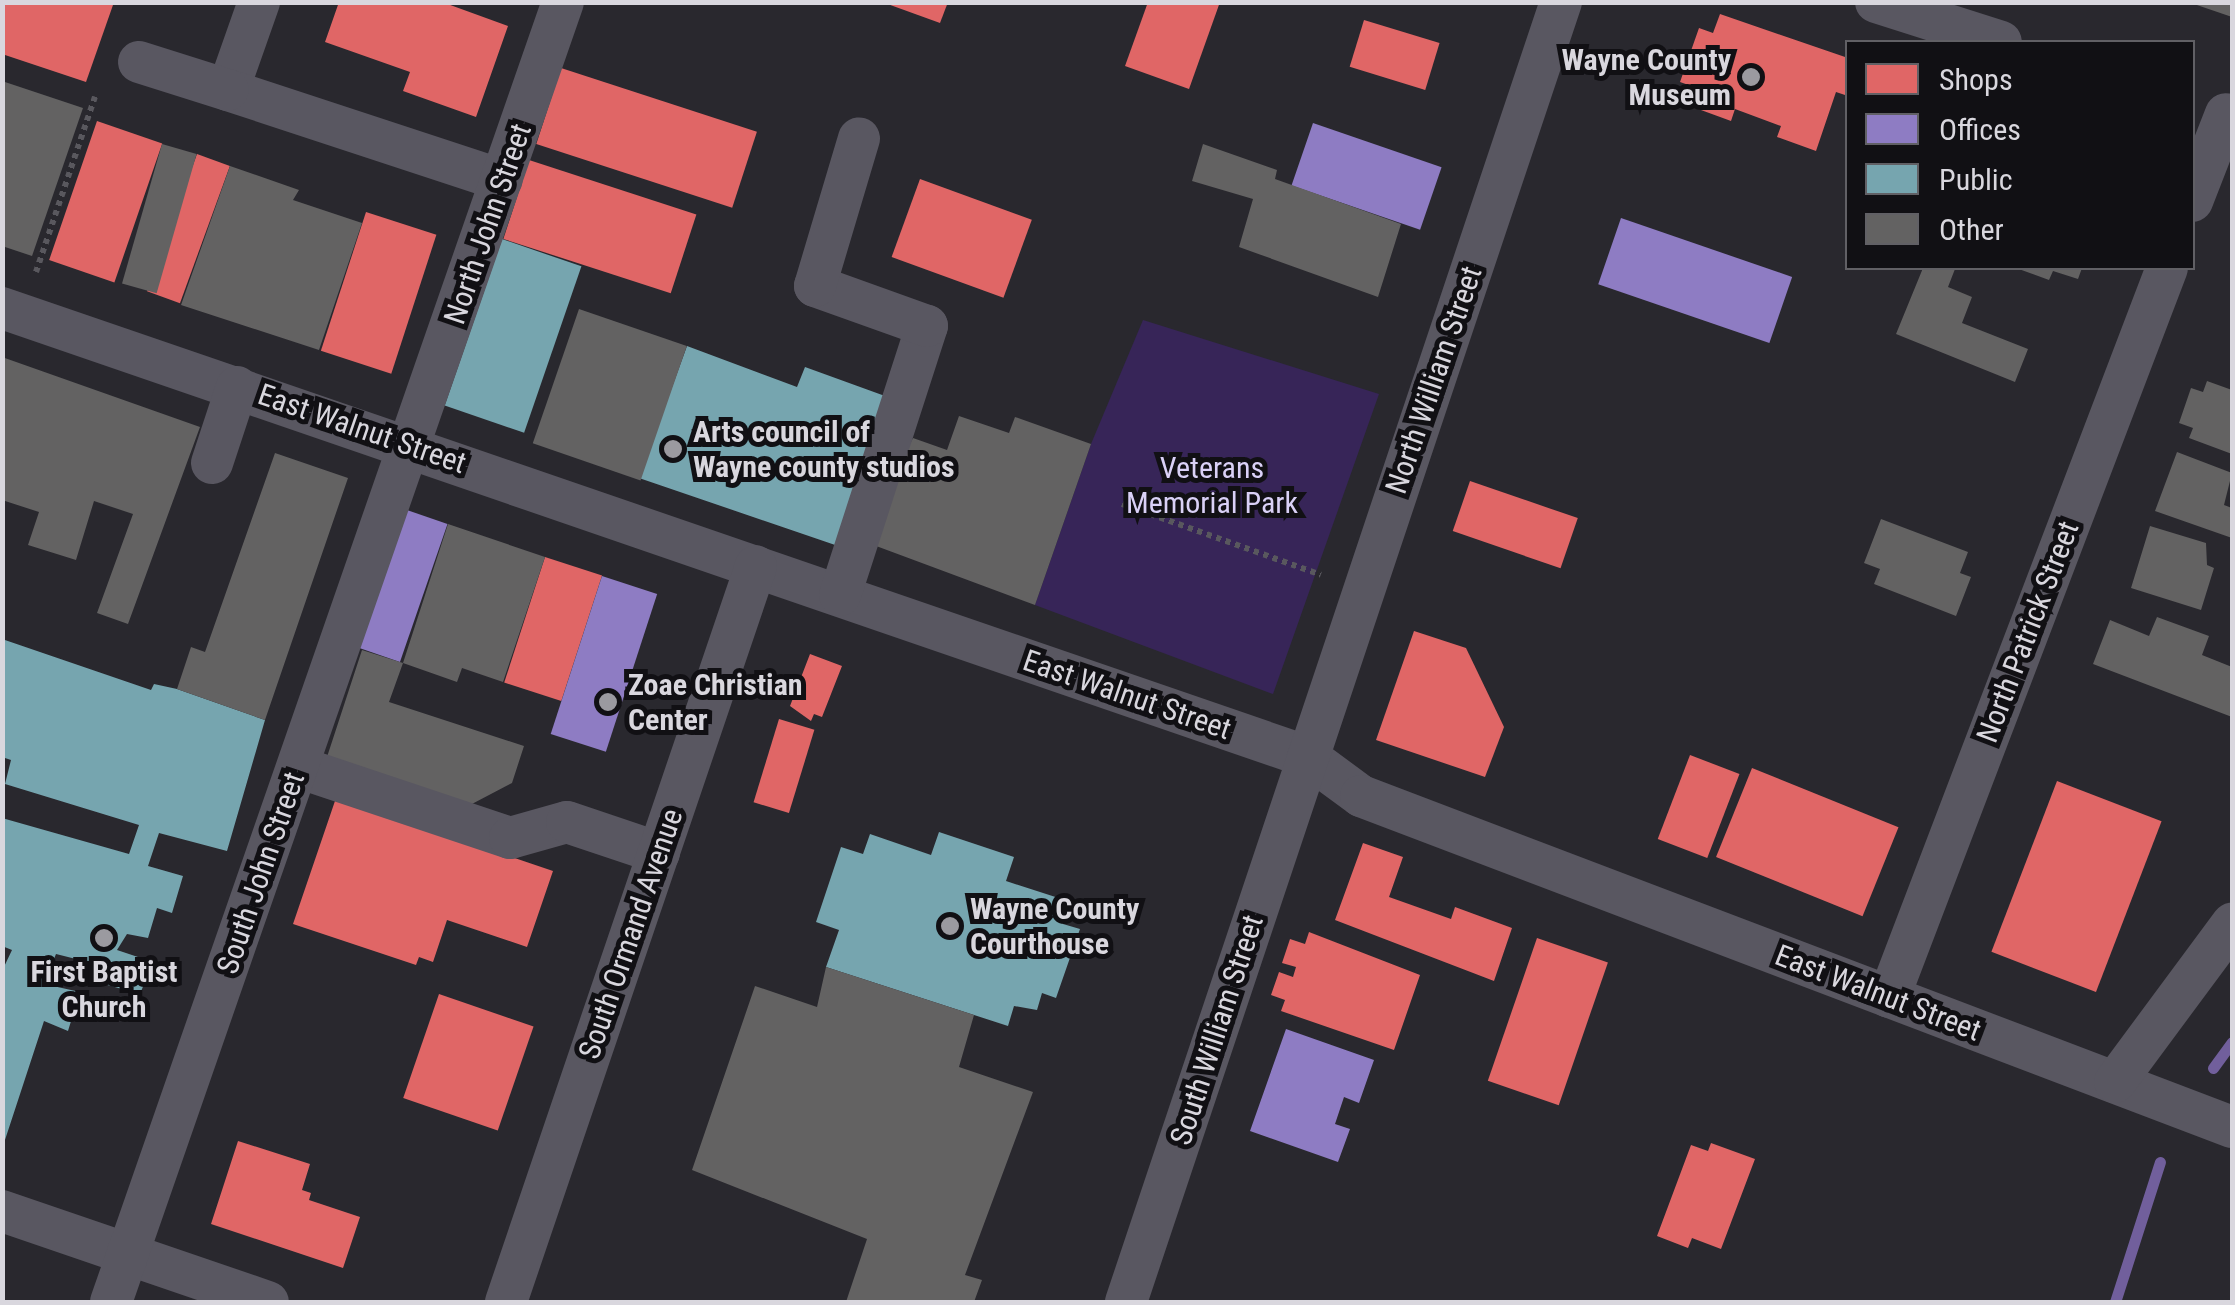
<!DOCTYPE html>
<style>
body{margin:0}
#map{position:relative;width:2235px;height:1305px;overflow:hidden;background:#29282e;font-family:"Roboto Condensed",sans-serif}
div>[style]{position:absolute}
.green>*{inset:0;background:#372558}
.shops>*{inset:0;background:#e06666;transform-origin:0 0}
.offices>*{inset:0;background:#8e7cc3;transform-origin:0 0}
.public>*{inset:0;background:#76a5af;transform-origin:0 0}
.stream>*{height:11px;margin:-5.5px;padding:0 5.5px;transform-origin:5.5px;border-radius:5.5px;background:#715f9c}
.building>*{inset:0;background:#636262;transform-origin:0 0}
.path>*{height:6px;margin-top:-3px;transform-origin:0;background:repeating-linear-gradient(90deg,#59585e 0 5px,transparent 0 10px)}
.minor>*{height:42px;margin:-21px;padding:0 21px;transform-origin:21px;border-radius:21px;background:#595761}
.dots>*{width:28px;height:28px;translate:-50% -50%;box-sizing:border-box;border:5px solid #111014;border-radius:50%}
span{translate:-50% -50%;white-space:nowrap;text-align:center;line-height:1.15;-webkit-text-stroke:10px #111014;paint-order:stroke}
.poi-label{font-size:30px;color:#d9d7de;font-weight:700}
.right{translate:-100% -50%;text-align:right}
.left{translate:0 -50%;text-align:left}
.street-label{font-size:30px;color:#d9d7de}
.park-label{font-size:30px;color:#dad1f7}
.frame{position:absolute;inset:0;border:5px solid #d9d7de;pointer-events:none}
.legend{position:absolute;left:1845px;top:40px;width:350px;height:230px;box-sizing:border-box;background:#111014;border:2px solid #616065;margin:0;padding:12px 18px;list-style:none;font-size:30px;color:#d9d7de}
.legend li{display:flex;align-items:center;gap:20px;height:50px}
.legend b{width:50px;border:2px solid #616065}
</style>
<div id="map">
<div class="green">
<i style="clip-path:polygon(1143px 320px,1379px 394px,1273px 694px,1035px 605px,1091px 444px)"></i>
</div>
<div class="shops">
<i style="clip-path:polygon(2px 2px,113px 5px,86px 82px,2px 54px)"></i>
<i style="clip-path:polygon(339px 2px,442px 2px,508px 26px,476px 117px,403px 91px,410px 72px,325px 42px)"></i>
<i style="clip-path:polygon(882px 2px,948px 2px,940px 23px)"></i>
<i style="clip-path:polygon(1148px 2px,1220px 2px,1189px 89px,1125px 66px)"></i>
<i style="clip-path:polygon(1720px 14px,1848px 58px,1848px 96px,1836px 92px,1816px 151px,1777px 137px,1781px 126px,1735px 109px,1731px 121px,1690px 106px,1697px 88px,1680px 82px,1699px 28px,1713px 33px)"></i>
<i style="left:1364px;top:20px;width:79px;height:49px;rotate:17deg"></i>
<i style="left:561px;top:68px;width:206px;height:80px;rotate:18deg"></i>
<i style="left:97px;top:121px;width:69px;height:147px;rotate:19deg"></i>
<i style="left:197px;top:154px;width:35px;height:146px;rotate:20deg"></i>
<i style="left:529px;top:160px;width:176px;height:83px;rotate:18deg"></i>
<i style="left:920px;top:179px;width:119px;height:83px;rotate:20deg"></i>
<i style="left:366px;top:212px;width:74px;height:146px;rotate:18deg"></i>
<i style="left:1470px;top:481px;width:114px;height:53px;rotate:19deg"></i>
<i style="left:545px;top:557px;width:60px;height:132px;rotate:18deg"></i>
<i style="clip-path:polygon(1414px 631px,1466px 648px,1504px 727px,1485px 777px,1376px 740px)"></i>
<i style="clip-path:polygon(810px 654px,842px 666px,822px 717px,814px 714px,811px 721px,790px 706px)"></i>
<i style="left:779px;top:719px;width:37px;height:87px;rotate:17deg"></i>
<i style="left:1690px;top:755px;width:53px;height:90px;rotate:21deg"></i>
<i style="left:1752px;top:768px;width:158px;height:96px;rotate:22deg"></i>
<i style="left:2057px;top:781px;width:112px;height:183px;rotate:21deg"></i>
<i style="clip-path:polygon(336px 798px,553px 871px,527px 947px,447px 920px,433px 962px,419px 957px,416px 965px,293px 924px)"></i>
<i style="clip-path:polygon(1363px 843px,1403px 857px,1389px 897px,1451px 919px,1455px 907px,1512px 928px,1494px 981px,1335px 920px)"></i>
<i style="clip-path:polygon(1309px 932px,1420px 975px,1394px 1050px,1281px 1011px,1285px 1000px,1271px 995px,1279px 972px,1293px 977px,1296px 967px,1282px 963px,1290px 939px,1305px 944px)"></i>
<i style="left:1537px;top:938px;width:75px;height:151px;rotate:19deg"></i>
<i style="left:439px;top:994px;width:100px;height:110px;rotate:19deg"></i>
<i style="clip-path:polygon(238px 1141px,310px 1164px,302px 1190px,311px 1193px,309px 1200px,360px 1217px,343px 1268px,211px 1224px)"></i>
<i style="clip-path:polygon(1711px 1143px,1755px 1159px,1721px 1249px,1692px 1238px,1688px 1248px,1657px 1236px,1691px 1145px,1708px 1151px)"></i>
</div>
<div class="offices">
<i style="left:1313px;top:123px;width:136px;height:66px;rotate:19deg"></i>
<i style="left:1621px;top:218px;width:181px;height:70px;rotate:19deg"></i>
<i style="left:404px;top:509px;width:46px;height:146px;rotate:19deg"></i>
<i style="left:602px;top:576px;width:58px;height:166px;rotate:18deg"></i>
<i style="clip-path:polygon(1286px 1029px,1374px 1060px,1359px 1103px,1344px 1097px,1335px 1124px,1350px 1129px,1338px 1162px,1250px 1131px)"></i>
</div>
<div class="public">
<i style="left:502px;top:239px;width:84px;height:176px;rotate:19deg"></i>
<i style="clip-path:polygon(687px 346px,797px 387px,805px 367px,896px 400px,841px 547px,639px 478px)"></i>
<i style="clip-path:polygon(2px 639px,151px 690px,154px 684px,177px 689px,265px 720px,227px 851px,159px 833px,148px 866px,183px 876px,172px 913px,157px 908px,148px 938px,127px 934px,117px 950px,153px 962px,140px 994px,104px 984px,108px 967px,56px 954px,44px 984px,80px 992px,68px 1031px,44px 1021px,3px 1146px,2px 971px,12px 950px,2px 946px,2px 818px,129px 854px,139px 825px,5px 784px,11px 760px,2px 757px)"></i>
<i style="clip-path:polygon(939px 832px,1014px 857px,1006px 881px,1071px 902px,1063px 924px,1080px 929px,1056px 998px,1042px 993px,1037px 1010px,1014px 1006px,1008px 1026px,826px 967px,839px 930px,816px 922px,841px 847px,863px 854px,870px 834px,931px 855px)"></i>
</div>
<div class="stream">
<i style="left:2213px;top:1068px;width:32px;rotate:-54deg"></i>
<i style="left:2115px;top:1302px;width:147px;rotate:-72.2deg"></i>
</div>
<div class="building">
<i style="clip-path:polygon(2232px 2px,2232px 17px,2191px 3px,2191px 2px)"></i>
<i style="clip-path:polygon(5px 82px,83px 108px,32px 256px,2px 246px)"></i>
<i style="left:162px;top:144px;width:36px;height:145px;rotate:16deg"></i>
<i style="clip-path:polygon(1203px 144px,1277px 170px,1275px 179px,1401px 224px,1378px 297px,1239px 247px,1253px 199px,1192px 181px)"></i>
<i style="clip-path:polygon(230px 166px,299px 190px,293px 200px,362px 223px,319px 350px,181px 305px)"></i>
<i style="clip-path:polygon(1923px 268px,1955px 269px,1948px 287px,1972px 297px,1962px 323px,2028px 349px,2015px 382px,1896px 334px)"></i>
<i style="clip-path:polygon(2016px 268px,2082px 268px,2078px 279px,2053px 271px,2049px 280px)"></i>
<i style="left:579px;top:309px;width:114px;height:142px;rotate:19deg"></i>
<i style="clip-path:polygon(2px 357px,200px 427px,128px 624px,97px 613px,133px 514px,94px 501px,76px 560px,28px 545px,39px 512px,2px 500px)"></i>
<i style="clip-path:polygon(2207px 381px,2232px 390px,2232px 454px,2189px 438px,2193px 428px,2179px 423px,2191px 388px,2203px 392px)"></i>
<i style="clip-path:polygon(959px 416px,1009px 433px,1015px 417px,1091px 444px,1035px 605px,860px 540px,913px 438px,947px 450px)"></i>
<i style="clip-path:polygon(2177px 452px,2232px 473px,2224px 505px,2232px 508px,2232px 538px,2155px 511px)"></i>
<i style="clip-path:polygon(275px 453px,348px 478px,265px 720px,177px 689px,191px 647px,205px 652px)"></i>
<i style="clip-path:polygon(1881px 519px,1968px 552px,1960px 573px,1971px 577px,1956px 616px,1874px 584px,1880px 569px,1864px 563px)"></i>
<i style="clip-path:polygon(448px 524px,545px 557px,503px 682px,462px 668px,457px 682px,403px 663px,389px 702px,524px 746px,512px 783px,470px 805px,326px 760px,362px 650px,403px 663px)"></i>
<i style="clip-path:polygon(2150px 526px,2206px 543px,2207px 565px,2214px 568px,2201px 610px,2131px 588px)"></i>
<i style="clip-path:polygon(2157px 617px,2209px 636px,2202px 655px,2232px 667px,2232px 717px,2093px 664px,2110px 620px,2149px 636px)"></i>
<i style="clip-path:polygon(826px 967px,974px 1015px,959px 1067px,1033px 1092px,965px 1275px,982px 1280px,974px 1302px,846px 1302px,867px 1239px,692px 1170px,755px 986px,817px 1007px)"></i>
</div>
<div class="path">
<i style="left:36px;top:272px;width:185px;rotate:-71.4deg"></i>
<i style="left:1122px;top:504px;width:211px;rotate:19.6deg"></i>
</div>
<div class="minor">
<i style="left:259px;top:2px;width:93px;rotate:109.4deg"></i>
<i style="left:228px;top:90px;width:288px;rotate:18.2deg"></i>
<i style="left:1876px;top:2px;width:131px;rotate:17.7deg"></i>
<i style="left:139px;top:62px;width:93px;rotate:17.5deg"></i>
<i style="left:2192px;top:201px;width:93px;rotate:-68.7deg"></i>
<i style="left:2px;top:308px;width:1381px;rotate:18.97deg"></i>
<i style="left:1308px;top:757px;width:66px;rotate:36.3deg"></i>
<i style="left:1361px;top:796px;width:932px;rotate:20.81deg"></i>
<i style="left:212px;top:463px;width:80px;rotate:-71.8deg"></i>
<i style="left:840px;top:595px;width:283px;rotate:-72.1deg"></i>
<i style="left:927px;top:326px;width:119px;rotate:-160.3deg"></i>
<i style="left:815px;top:286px;width:154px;rotate:-73.4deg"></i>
<i style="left:298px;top:767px;width:224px;rotate:18.5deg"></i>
<i style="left:510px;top:838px;width:59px;rotate:-15.7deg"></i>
<i style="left:567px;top:822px;width:97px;rotate:18.6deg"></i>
<i style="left:1889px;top:997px;width:780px;rotate:-69.13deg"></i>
<i style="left:2115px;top:1082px;width:197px;rotate:-53.5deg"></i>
<i style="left:2px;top:1211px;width:281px;rotate:18.9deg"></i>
<i style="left:111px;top:1302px;width:1376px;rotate:-70.83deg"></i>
<i style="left:506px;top:1302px;width:777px;rotate:-71.24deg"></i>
<i style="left:1126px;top:1302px;width:1371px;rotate:-71.5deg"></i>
</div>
<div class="dots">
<i style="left:1751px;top:77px;background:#9b9aa0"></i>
<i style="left:673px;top:449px;background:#9b9aa0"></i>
<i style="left:608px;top:702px;background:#9b9aa0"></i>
<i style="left:950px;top:926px;background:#9b9aa0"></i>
<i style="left:104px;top:938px;background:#9b9aa0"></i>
</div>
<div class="poi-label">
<span class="right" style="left:1731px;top:77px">Wayne County<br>Museum</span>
<span class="left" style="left:693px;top:449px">Arts council of<br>Wayne county studios</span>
<span class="left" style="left:628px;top:702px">Zoae Christian<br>Center</span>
<span class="left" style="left:970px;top:926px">Wayne County<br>Courthouse</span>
<span style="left:104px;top:989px">First Baptist<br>Church</span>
</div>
<div class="street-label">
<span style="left:488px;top:224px;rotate:-71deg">North John Street</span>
<span style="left:1434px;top:380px;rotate:-71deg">North William Street</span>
<span style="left:362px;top:429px;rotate:19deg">East Walnut Street</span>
<span style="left:2028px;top:632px;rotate:-69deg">North Patrick Street</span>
<span style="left:1127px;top:695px;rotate:19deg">East Walnut Street</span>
<span style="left:261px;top:873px;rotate:-71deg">South John Street</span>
<span style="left:631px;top:934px;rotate:-71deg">South Ormand Avenue</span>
<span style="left:1878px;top:993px;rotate:21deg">East Walnut Street</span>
<span style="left:1217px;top:1030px;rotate:-72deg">South William Street</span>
</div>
<div class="park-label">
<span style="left:1212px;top:485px">Veterans<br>Memorial Park</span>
</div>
<div class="frame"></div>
<ul class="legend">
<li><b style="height:28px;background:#e06666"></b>Shops</li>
<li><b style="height:28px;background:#8e7cc3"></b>Offices</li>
<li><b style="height:28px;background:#76a5af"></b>Public</li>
<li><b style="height:28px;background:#636262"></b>Other</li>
</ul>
</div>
